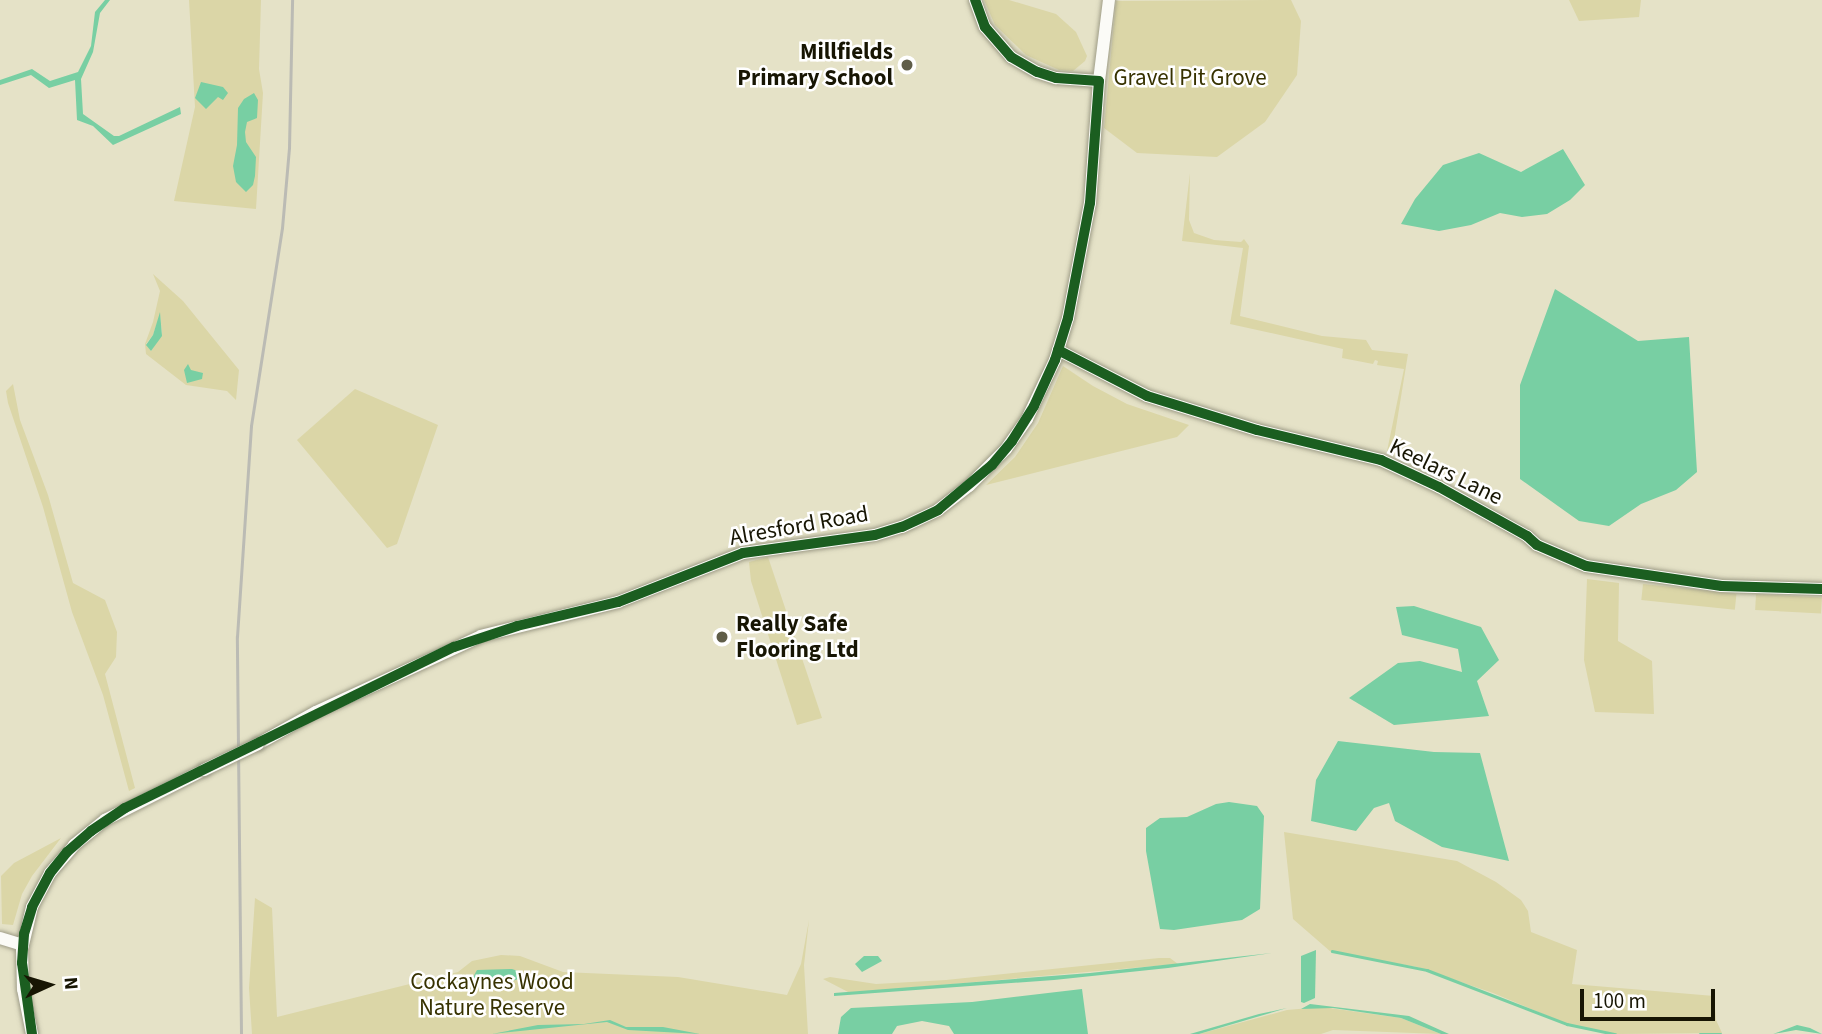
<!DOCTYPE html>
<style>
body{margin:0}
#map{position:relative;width:1822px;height:1034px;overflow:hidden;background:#e5e2c7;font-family:"Source Sans 3",sans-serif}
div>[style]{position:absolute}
.green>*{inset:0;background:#dbd6a7;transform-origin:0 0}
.water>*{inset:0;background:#78cfa3}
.stream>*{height:2.5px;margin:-1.25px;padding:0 1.25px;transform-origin:1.25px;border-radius:1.25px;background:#78cfa3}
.roads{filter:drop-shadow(0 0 2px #9e9c87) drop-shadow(0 0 2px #9e9c87)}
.minor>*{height:12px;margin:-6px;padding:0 6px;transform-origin:6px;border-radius:6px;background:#fbfbf7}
.rail>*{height:2.5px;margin:-1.25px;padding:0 1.25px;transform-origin:1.25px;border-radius:1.25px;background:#bbbbb4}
.bridges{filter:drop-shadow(0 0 2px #9e9c87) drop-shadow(0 0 2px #9e9c87)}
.minor-bridge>*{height:12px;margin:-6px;padding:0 6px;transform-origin:6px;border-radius:6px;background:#fbfbf7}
.cycleway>*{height:10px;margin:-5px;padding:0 5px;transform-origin:5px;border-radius:5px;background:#1b5e20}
.dots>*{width:19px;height:19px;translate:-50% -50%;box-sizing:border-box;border:4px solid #fff;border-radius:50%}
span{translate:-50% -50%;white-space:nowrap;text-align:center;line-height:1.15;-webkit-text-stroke:5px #fff;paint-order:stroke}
.poi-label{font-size:23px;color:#171503;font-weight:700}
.right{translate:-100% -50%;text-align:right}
.left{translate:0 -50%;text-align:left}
.park-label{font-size:23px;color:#373200}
.street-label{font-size:23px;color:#171503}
.north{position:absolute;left:14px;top:950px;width:70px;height:70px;-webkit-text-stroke:5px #fff;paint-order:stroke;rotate:86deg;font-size:19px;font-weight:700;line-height:28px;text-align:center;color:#171503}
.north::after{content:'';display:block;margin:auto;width:24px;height:32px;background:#171503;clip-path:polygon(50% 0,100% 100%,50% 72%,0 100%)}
.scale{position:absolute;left:1580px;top:989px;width:135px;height:32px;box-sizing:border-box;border:4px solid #171503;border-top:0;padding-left:9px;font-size:21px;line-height:24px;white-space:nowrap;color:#171503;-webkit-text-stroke:5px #fff;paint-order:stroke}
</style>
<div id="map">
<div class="green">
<i style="clip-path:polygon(189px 0,261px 0,259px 69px,263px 93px,256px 209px,174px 201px,195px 107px)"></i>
<i style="clip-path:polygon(984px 0,1009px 0,1056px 14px,1076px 32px,1087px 56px,1085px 61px,1073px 71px,1059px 70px,1026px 55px,995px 25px)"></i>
<i style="clip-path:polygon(1291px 0,1301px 21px,1297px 75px,1265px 122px,1217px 157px,1137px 153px,1104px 128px,1116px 1px)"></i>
<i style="clip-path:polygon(1569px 0,1641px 0,1639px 17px,1579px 21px)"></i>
<i style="clip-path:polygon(1190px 173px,1189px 220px,1194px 233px,1214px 240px,1241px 242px,1244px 239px,1249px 246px,1240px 316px,1322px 336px,1366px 340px,1372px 350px,1408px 354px,1392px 452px,1387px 451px,1404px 369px,1377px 365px,1378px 361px,1375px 360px,1373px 364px,1342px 358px,1343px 349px,1230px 324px,1243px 248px,1182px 241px)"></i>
<i style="clip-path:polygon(evenodd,153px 274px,183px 301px,239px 370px,236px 400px,227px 391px,186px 385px,146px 354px,145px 344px,153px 322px,160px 291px,153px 274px,160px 314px,162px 333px,151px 351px,146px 344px,153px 335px,160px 314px)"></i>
<i style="clip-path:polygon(1063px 366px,1093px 386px,1127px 404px,1189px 425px,1177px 437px,986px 485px,1015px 457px,1038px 423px)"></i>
<i style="clip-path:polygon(13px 384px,20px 420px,48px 495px,73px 583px,105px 600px,117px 632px,116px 657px,105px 674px,135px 788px,129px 791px,103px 695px,72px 612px,43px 507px,8px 403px,6px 391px)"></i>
<i style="clip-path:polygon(355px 389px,438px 425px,397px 544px,387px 548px,297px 440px)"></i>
<i style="clip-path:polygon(768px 557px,822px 718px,797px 725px,751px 581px,749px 562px)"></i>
<i style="clip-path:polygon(1587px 579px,1619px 583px,1618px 641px,1652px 661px,1654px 714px,1595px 712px,1584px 660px)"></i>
<i style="left:1643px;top:584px;width:94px;height:16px;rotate:6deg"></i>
<i style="left:1756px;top:594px;width:66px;height:16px;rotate:3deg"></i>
<i style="clip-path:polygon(1284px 832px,1457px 861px,1496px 882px,1521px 900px,1528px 911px,1531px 932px,1577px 950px,1572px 984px,1714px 996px,1716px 1020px,1722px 1033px,1615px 1034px,1567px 1024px,1493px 993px,1417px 967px,1331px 952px,1293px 919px)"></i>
<i style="clip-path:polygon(61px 838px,32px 876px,22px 894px,13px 925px,2px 924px,1px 876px,14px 863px)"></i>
<i style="clip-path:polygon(255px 898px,272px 908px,277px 1017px,458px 972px,472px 961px,501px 955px,520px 956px,563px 972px,678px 977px,787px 995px,801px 964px,809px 920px,804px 965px,808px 1034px,252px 1034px,249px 988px)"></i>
<i style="clip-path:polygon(1159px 958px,1170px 958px,1178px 964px,850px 993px,823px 979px,830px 977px,876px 984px,946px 980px)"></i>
<i style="clip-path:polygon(1322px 1007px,1401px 1018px,1441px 1034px,1333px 1030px,1321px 1034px,1199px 1034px,1287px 1010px)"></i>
</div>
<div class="water">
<i style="clip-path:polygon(105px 0,110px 0,100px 13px,93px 52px,81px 79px,83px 114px,114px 136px,119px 136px,180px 107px,181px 114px,113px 145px,93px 126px,77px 120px,75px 80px,49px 88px,31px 75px,0 85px,0 80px,32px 69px,50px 81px,78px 72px,91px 46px,95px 12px)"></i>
<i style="clip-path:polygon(201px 82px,223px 87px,228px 93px,223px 100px,218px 97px,206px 109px,195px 98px)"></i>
<i style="clip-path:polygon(254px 93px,258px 100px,257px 118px,247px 122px,245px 132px,246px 142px,256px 157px,255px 176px,253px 185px,246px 192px,236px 182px,233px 166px,237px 145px,238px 108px,244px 99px)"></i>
<i style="clip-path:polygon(1563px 149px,1585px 185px,1570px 200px,1547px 214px,1522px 217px,1500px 213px,1471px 225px,1439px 231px,1401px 224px,1415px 199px,1443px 165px,1479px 153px,1521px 172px)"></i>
<i style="clip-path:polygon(1555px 289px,1638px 341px,1689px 337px,1697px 472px,1676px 490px,1641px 504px,1609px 526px,1579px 521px,1520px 479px,1520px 385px)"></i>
<i style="clip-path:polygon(160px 312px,162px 336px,151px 351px,146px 345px,153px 335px)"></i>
<i style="clip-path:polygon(188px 364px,191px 370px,203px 373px,202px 379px,187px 383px,184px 370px)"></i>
<i style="clip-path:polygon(1414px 606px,1481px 627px,1499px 660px,1477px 681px,1489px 716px,1394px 725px,1349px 698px,1398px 663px,1420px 661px,1462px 672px,1458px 649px,1402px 635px,1396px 607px)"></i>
<i style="clip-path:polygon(1338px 741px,1434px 752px,1480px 753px,1509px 861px,1442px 847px,1395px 821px,1389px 803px,1374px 808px,1356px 831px,1311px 821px,1316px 780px)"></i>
<i style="clip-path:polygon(1229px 802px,1257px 806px,1264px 816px,1260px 909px,1242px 920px,1174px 930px,1160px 929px,1146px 851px,1146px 828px,1160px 818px,1187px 817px,1216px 804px)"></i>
<i style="clip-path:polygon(1316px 950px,1315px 998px,1304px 1003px,1301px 1002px,1301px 956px)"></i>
<i style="clip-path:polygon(1272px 953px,1168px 968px,1054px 980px,834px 996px,834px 993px,1090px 973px)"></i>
<i style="clip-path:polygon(864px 956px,878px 956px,882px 961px,862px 972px,855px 964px)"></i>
<i style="clip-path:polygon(512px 969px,521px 972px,521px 978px,501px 985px,493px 986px,472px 979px,477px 970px)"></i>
<i style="clip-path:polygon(1082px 989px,1088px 1034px,954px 1034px,949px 1026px,922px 1021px,897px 1026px,892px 1034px,838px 1034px,841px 1017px,851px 1008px,972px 1002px)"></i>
<i style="clip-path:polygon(1310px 1004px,1409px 1016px,1449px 1034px,1441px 1034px,1401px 1018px,1333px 1008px,1301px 1009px)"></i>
<i style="clip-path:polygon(1287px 1008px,1199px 1034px,1190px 1034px,1259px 1014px)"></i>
<i style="clip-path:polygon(610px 1020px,626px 1027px,663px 1027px,700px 1034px,628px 1030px,607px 1022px,492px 1034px,538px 1025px,584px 1024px)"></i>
<i style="clip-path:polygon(1797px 1025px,1810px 1028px,1822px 1034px,1796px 1030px,1773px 1034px)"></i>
</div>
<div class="stream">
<i style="left:1332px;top:951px;width:97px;rotate:11.3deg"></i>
<i style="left:1427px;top:970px;width:150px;rotate:21.1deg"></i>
<i style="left:1567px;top:1024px;width:49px;rotate:11.8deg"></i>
<i style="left:1700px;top:1034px;width:21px"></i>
</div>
<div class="roads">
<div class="minor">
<i style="left:975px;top:0;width:29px;rotate:70deg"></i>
<i style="left:985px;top:27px;width:40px;rotate:49deg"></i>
<i style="left:1011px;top:57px;width:30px;rotate:30deg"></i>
<i style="left:1037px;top:72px;width:20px;rotate:18deg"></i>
<i style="left:1056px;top:78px;width:43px;rotate:4deg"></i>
<i style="left:1058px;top:350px;width:100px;rotate:27.3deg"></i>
<i style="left:1147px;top:396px;width:115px;rotate:17.2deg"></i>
<i style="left:1257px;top:430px;width:128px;rotate:13.6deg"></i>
<i style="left:1381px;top:460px;width:64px;rotate:25deg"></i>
<i style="left:1439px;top:487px;width:101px;rotate:29.1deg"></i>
<i style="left:1527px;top:536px;width:13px;rotate:42deg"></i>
<i style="left:1537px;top:545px;width:53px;rotate:23.2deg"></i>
<i style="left:1586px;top:566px;width:137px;rotate:8.4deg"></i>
<i style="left:1722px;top:586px;width:100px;rotate:1.7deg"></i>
<i style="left:258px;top:744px;width:66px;rotate:-28.9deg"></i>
<i style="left:316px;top:712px;width:182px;rotate:-24.7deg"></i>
<i style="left:481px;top:636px;width:141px;rotate:-13.9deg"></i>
<i style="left:618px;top:602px;width:134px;rotate:-21.4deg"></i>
<i style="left:743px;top:553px;width:133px;rotate:-7.8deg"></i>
<i style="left:875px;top:535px;width:28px;rotate:-17deg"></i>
<i style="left:902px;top:527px;width:40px;rotate:-25deg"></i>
<i style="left:938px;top:510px;width:39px;rotate:-38deg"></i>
<i style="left:969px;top:486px;width:52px;rotate:-45deg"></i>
<i style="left:1006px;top:449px;width:37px;rotate:-55deg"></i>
<i style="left:1027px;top:419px;width:65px;rotate:-64.6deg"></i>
<i style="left:1055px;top:360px;width:44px;rotate:-72.8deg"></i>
<i style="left:1068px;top:318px;width:117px;rotate:-79.2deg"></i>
<i style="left:1090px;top:203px;width:122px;rotate:-85.8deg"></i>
<i style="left:1099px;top:81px;width:82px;rotate:-83deg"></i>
<i style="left:0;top:938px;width:24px;rotate:17deg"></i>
<i style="left:32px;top:1034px;width:46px;rotate:-101.3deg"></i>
<i style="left:23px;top:989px;width:40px;rotate:-91.4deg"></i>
<i style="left:22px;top:949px;width:43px;rotate:-76.6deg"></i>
<i style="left:32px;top:907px;width:38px;rotate:-62deg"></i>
<i style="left:50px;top:873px;width:37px;rotate:-49deg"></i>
<i style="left:74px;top:845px;width:40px;rotate:-39deg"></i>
<i style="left:105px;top:820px;width:111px;rotate:-26.8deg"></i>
</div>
</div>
<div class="rail">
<i style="left:241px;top:1034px;width:397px;rotate:-90.6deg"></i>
<i style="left:237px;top:637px;width:211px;rotate:-86.2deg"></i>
<i style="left:251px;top:426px;width:200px;rotate:-81.1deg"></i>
<i style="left:282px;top:228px;width:80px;rotate:-85deg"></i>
<i style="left:289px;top:148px;width:148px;rotate:-88.8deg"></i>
</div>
<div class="bridges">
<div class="minor-bridge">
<i style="left:204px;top:770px;width:60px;rotate:-25.7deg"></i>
</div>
</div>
<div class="cycleway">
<i style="left:1058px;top:350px;width:100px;rotate:27.3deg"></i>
<i style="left:1147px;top:396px;width:115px;rotate:17.2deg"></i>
<i style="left:1257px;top:430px;width:128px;rotate:13.6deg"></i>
<i style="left:1381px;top:460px;width:64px;rotate:25deg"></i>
<i style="left:1439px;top:487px;width:101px;rotate:29.1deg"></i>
<i style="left:1527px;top:536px;width:13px;rotate:42deg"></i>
<i style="left:1537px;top:545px;width:53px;rotate:23.2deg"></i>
<i style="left:1586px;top:566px;width:137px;rotate:8.4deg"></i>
<i style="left:1722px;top:586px;width:100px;rotate:1.7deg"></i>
<i style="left:32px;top:1034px;width:72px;rotate:-98deg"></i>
<i style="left:22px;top:963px;width:29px;rotate:-86deg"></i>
<i style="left:24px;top:934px;width:28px;rotate:-73deg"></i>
<i style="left:32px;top:907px;width:38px;rotate:-62deg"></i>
<i style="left:50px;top:873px;width:27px;rotate:-51deg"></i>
<i style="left:67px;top:852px;width:32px;rotate:-41deg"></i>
<i style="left:91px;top:831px;width:41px;rotate:-34.1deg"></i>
<i style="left:125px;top:808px;width:366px;rotate:-26.1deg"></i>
<i style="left:454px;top:647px;width:66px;rotate:-18.4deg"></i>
<i style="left:517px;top:626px;width:104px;rotate:-13.4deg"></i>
<i style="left:618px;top:602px;width:134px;rotate:-21.4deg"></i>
<i style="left:743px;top:553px;width:133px;rotate:-7.8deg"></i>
<i style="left:875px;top:535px;width:28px;rotate:-17deg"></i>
<i style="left:902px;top:527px;width:40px;rotate:-25deg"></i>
<i style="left:938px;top:510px;width:70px;rotate:-39.8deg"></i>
<i style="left:992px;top:465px;width:31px;rotate:-50deg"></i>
<i style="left:1012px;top:441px;width:41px;rotate:-57.8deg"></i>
<i style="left:1034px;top:406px;width:51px;rotate:-65.5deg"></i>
<i style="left:1055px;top:360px;width:44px;rotate:-72.8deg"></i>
<i style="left:1068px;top:318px;width:117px;rotate:-79.2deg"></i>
<i style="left:1090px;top:203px;width:122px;rotate:-85.8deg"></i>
<i style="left:1099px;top:81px;width:43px;rotate:-176deg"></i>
<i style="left:1056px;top:78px;width:20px;rotate:-162deg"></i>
<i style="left:1037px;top:72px;width:30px;rotate:-150deg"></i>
<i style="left:1011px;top:57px;width:40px;rotate:-131deg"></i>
<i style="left:985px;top:27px;width:29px;rotate:-110deg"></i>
</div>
<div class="dots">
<i style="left:907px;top:65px;background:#5f5d48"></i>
<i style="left:722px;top:637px;background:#5f5d48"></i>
</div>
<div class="poi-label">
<span class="right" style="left:893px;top:65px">Millfields<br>Primary School</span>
<span class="left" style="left:736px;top:637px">Really Safe<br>Flooring Ltd</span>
</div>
<div class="park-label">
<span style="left:1190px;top:78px">Gravel Pit Grove</span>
<span style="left:492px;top:995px">Cockaynes Wood<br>Nature Reserve</span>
</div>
<div class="street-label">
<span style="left:1446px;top:472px;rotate:26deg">Keelars Lane</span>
<span style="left:799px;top:526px;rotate:-10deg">Alresford Road</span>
</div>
<div class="north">N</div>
<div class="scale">100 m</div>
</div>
